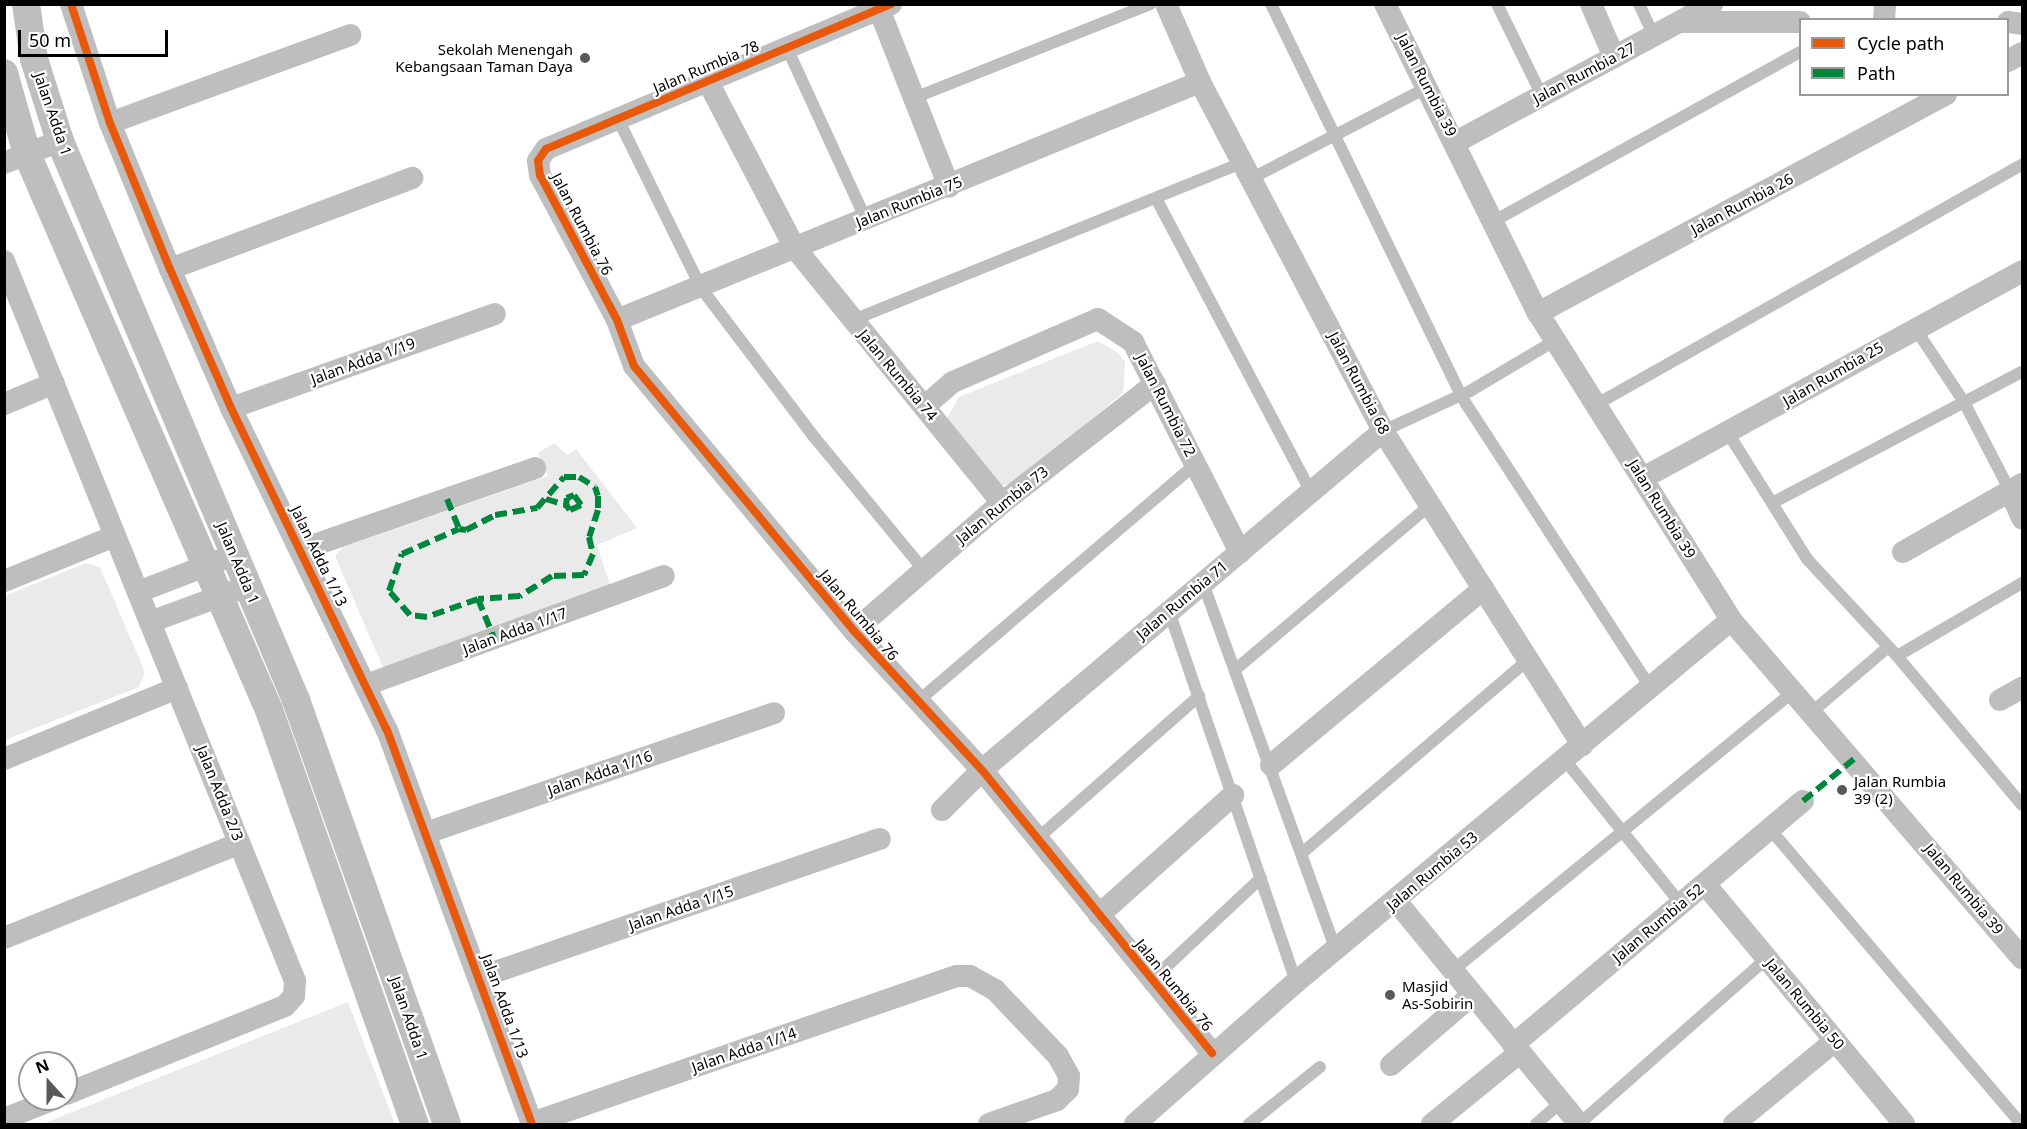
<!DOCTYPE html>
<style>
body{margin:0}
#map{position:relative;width:2027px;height:1129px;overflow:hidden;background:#fff;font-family:"Noto Sans",sans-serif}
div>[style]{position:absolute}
.green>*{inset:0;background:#eaeaea}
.service>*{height:12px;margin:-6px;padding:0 6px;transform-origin:6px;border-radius:6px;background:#bebebe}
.minor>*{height:22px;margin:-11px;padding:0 11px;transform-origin:11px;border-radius:11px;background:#bebebe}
.tertiary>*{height:28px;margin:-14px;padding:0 14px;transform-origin:14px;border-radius:14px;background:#bebebe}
.quiet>*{height:6px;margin-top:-3px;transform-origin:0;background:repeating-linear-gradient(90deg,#00873e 0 12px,transparent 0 18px)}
.cycleway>*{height:8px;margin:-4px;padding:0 4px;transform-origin:4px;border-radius:4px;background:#e8590c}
.dots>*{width:16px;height:16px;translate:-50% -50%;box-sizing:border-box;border:3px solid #fff;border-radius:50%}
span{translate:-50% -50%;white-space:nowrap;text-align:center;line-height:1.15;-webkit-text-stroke:4.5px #fff;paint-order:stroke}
.poi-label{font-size:15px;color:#000}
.right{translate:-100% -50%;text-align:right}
.left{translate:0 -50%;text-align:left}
.street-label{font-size:15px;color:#000}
.frame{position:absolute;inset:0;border:6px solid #000;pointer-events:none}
.legend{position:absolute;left:1799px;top:18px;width:210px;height:78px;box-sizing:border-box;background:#fff;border:2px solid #999;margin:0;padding:8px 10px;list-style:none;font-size:18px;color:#000}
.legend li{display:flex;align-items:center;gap:12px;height:30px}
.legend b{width:30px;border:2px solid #999}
.north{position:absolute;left:18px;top:1051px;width:60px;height:60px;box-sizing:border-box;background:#fff;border:2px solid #999;border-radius:50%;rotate:339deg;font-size:16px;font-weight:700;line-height:24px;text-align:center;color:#000}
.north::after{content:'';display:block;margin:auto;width:21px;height:27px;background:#595959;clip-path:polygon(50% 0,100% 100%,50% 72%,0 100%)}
.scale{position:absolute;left:18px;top:30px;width:150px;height:27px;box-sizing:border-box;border:3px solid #000;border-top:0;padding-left:8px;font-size:18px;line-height:21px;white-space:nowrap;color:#000;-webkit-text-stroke:4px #fff;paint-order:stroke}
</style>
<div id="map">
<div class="green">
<i style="clip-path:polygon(1098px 341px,1118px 353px,1125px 362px,1123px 393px,1014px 484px,997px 485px,946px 420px,959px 397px)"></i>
<i style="clip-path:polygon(554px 443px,567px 455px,576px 449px,637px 528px,597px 545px,612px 591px,385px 672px,335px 556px,343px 547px,548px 476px,538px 453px)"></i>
<i style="clip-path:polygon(86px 563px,100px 567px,145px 672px,139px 687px,5px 740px,5px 596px)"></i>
<i style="clip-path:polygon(348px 1002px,395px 1124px,42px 1124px)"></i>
</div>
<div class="service">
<i style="left:1271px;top:4px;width:436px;rotate:64.1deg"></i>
<i style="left:1461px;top:396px;width:347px;rotate:57deg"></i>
<i style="left:1497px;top:4px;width:102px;rotate:63.9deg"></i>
<i style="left:1639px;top:4px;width:35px;rotate:65deg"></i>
<i style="left:787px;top:48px;width:189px;rotate:65.3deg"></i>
<i style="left:914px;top:98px;width:254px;rotate:-21.7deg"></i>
<i style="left:618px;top:119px;width:188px;rotate:63.8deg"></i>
<i style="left:701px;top:288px;width:188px;rotate:52.8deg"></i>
<i style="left:815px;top:438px;width:171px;rotate:50.5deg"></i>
<i style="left:1250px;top:179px;width:200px;rotate:-27.3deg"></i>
<i style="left:1157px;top:200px;width:330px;rotate:62.2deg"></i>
<i style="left:1494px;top:221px;width:350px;rotate:-28.9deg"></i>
<i style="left:853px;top:320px;width:419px;rotate:-22deg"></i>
<i style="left:1915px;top:328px;width:89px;rotate:56.5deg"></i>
<i style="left:1964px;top:402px;width:100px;rotate:62.7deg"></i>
<i style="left:1597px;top:404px;width:488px;rotate:-29.4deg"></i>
<i style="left:1383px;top:431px;width:96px;rotate:-24.7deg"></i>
<i style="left:1470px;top:391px;width:100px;rotate:-30.7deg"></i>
<i style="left:1728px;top:433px;width:149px;rotate:57.9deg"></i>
<i style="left:1807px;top:559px;width:132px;rotate:47.1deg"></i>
<i style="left:1897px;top:656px;width:194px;rotate:50deg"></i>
<i style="left:1772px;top:503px;width:282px;rotate:-27.7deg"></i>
<i style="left:1203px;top:583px;width:390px;rotate:70.1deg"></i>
<i style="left:1169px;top:611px;width:392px;rotate:71.1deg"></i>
<i style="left:1897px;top:656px;width:145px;rotate:-30.3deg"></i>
<i style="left:1236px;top:669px;width:254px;rotate:-40.2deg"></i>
<i style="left:917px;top:702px;width:367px;rotate:-40.5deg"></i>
<i style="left:1812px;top:712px;width:99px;rotate:-40.5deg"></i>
<i style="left:1564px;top:759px;width:186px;rotate:51.1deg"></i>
<i style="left:1770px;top:829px;width:387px;rotate:49.6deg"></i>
<i style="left:1038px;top:838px;width:215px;rotate:-41.4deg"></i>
<i style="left:1302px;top:853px;width:297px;rotate:-40.5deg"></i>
<i style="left:1452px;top:971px;width:442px;rotate:-39.3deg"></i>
<i style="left:1153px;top:979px;width:148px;rotate:-43.1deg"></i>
<i style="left:1249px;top:1124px;width:91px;rotate:-38.8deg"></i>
<i style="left:1536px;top:1124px;width:33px;rotate:-41deg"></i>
<i style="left:1579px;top:1124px;width:251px;rotate:-41.4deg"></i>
</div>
<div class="minor">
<i style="left:71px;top:4px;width:125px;rotate:71.9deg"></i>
<i style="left:110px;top:123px;width:158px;rotate:67.7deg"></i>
<i style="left:170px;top:269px;width:152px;rotate:66.3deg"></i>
<i style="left:231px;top:408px;width:358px;rotate:64.2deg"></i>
<i style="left:387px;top:730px;width:420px;rotate:69.8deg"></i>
<i style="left:891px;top:4px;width:374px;rotate:157.2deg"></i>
<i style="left:546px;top:149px;width:14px;rotate:124deg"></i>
<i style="left:538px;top:161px;width:14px;rotate:82deg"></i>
<i style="left:540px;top:175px;width:164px;rotate:62deg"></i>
<i style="left:617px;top:320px;width:49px;rotate:69.7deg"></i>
<i style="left:634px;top:366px;width:344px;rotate:50.3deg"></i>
<i style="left:854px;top:631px;width:189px;rotate:47.4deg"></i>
<i style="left:982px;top:770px;width:365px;rotate:50.9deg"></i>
<i style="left:1166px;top:4px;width:85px;rotate:66.4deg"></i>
<i style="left:1200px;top:82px;width:394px;rotate:62.3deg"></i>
<i style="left:1383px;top:431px;width:372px;rotate:57.6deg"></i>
<i style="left:1385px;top:4px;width:345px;rotate:63.7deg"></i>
<i style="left:1538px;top:313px;width:363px;rotate:57.8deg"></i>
<i style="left:1731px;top:620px;width:446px;rotate:49.3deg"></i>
<i style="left:1591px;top:4px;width:58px;rotate:66.5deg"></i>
<i style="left:879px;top:9px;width:191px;rotate:68.5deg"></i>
<i style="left:1884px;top:20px;width:16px;rotate:-86deg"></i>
<i style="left:1682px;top:22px;width:118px"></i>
<i style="left:2008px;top:22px;width:14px;rotate:8deg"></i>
<i style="left:2008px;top:61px;width:16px;rotate:-30deg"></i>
<i style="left:707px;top:80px;width:190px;rotate:62.4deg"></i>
<i style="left:795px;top:248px;width:328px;rotate:50.9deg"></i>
<i style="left:110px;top:123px;width:256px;rotate:-20.1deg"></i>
<i style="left:1456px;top:142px;width:291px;rotate:-28.3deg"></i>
<i style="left:4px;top:163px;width:60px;rotate:-21.4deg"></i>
<i style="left:4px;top:261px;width:777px;rotate:67.99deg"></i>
<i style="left:295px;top:981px;width:15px;rotate:94deg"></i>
<i style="left:294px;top:996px;width:13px;rotate:132deg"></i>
<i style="left:285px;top:1006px;width:236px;rotate:158.1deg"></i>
<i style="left:170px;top:269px;width:259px;rotate:-20.6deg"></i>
<i style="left:1538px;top:313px;width:463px;rotate:-28.2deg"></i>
<i style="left:617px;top:320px;width:630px;rotate:-22.21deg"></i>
<i style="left:4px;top:404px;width:54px;rotate:-22.8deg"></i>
<i style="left:925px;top:406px;width:37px;rotate:-41deg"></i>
<i style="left:953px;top:382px;width:158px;rotate:-23.5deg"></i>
<i style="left:1098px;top:319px;width:42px;rotate:33.3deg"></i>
<i style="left:1133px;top:342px;width:236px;rotate:63deg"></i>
<i style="left:231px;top:408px;width:280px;rotate:-19.6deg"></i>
<i style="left:1643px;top:478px;width:432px;rotate:-28.6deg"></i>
<i style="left:2010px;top:491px;width:30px;rotate:66deg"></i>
<i style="left:300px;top:550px;width:249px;rotate:-19.2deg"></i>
<i style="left:1903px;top:552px;width:137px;rotate:-29.7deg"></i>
<i style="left:4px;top:581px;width:120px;rotate:-22.1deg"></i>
<i style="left:138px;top:592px;width:89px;rotate:-21.1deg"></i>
<i style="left:150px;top:622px;width:104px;rotate:-20.2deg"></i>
<i style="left:854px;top:631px;width:196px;rotate:-40.9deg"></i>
<i style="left:1002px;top:503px;width:194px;rotate:-37.9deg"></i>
<i style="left:366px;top:685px;width:317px;rotate:-20.1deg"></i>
<i style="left:2000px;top:700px;width:25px;rotate:-29deg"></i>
<i style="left:4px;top:759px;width:187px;rotate:-22.3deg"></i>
<i style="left:1271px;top:765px;width:276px;rotate:-39.7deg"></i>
<i style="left:942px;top:810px;width:57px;rotate:-45deg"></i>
<i style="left:982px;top:770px;width:525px;rotate:-40.21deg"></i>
<i style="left:426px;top:833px;width:368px;rotate:-19deg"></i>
<i style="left:1705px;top:884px;width:312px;rotate:50.3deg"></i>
<i style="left:1396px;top:901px;width:288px;rotate:50.6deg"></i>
<i style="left:1099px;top:915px;width:180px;rotate:-41.8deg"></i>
<i style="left:4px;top:938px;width:254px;rotate:-21.9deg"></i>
<i style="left:481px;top:977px;width:422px;rotate:-19.1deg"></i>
<i style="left:1513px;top:1045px;width:379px;rotate:-40.1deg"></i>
<i style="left:1391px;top:1065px;width:107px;rotate:-40.8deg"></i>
<i style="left:4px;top:1119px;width:54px;rotate:-21.8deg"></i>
<i style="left:532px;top:1123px;width:450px;rotate:-19.1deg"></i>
<i style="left:957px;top:976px;width:13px"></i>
<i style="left:970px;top:976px;width:29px;rotate:29deg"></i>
<i style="left:995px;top:990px;width:91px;rotate:46.3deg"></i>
<i style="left:1058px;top:1056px;width:23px;rotate:61deg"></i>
<i style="left:1069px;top:1076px;width:13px;rotate:94deg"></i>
<i style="left:1068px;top:1089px;width:16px;rotate:135deg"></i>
<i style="left:1057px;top:1100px;width:72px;rotate:160.6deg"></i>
<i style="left:1135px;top:1124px;width:215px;rotate:-41.4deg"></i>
<i style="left:1296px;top:982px;width:566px;rotate:-39.77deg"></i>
<i style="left:1432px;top:1124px;width:112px;rotate:-39.2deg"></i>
<i style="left:1734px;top:1124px;width:131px;rotate:-39.4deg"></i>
</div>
<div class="tertiary">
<i style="left:26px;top:4px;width:56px;rotate:81.7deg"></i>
<i style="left:34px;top:59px;width:86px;rotate:72.4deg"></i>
<i style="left:60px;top:141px;width:607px;rotate:67.11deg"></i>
<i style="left:296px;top:700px;width:450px;rotate:70.4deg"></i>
<i style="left:4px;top:73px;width:84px;rotate:74.1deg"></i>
<i style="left:27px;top:154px;width:606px;rotate:66.48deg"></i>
<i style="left:269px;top:710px;width:439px;rotate:70.6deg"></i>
</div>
<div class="quiet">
<i style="left:447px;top:499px;width:32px;rotate:68deg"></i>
<i style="left:459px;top:529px;width:7px;rotate:8deg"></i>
<i style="left:466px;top:530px;width:33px;rotate:-27deg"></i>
<i style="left:495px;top:515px;width:43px;rotate:-9.5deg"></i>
<i style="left:537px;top:508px;width:41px;rotate:-48.9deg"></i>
<i style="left:564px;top:477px;width:15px"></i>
<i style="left:579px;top:477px;width:19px;rotate:32deg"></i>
<i style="left:595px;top:487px;width:9px;rotate:72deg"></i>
<i style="left:598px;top:496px;width:14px;rotate:90deg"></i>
<i style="left:598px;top:510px;width:28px;rotate:108deg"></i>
<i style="left:589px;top:537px;width:17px;rotate:77deg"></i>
<i style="left:593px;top:554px;width:23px;rotate:113deg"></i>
<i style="left:584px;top:575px;width:32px;rotate:178deg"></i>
<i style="left:552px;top:576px;width:38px;rotate:148deg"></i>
<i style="left:520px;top:596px;width:42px;rotate:175.9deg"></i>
<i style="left:478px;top:599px;width:54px;rotate:160.6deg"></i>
<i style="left:427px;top:617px;width:17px;rotate:-173deg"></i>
<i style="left:410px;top:615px;width:32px;rotate:-131deg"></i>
<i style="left:389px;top:591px;width:39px;rotate:-71deg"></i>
<i style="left:402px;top:554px;width:62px;rotate:-23.7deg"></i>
<i style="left:546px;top:499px;width:21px;rotate:17deg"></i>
<i style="left:566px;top:505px;width:6px;rotate:51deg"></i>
<i style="left:570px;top:510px;width:12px;rotate:-24deg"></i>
<i style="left:581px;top:505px;width:12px;rotate:-125deg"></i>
<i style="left:574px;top:495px;width:8px;rotate:157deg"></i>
<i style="left:567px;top:498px;width:7px;rotate:98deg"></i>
<i style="left:478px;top:599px;width:42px;rotate:67.7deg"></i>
<i style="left:1803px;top:801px;width:66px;rotate:-39.5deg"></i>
</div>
<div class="cycleway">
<i style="left:71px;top:4px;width:125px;rotate:71.9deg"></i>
<i style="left:110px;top:123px;width:158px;rotate:67.7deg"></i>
<i style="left:170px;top:269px;width:152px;rotate:66.3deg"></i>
<i style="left:231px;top:408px;width:358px;rotate:64.2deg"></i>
<i style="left:387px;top:730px;width:420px;rotate:69.8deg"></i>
<i style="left:891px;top:4px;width:374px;rotate:157.2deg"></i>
<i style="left:546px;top:149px;width:14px;rotate:124deg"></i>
<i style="left:538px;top:161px;width:14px;rotate:82deg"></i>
<i style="left:540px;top:175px;width:164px;rotate:62deg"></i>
<i style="left:617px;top:320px;width:49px;rotate:69.7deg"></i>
<i style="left:634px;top:366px;width:344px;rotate:50.3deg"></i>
<i style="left:854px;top:631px;width:189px;rotate:47.4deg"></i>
<i style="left:982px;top:770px;width:365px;rotate:50.9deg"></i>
</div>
<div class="dots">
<i style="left:585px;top:58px;background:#595959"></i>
<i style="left:1842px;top:790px;background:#595959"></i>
<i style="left:1390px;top:995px;background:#595959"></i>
</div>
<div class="poi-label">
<span class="right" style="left:573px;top:58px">Sekolah Menengah<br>Kebangsaan Taman Daya</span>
<span class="left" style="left:1854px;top:790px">Jalan Rumbia<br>39 (2)</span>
<span class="left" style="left:1402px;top:995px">Masjid<br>As-Sobirin</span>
</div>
<div class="street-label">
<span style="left:706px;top:67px;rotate:-23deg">Jalan Rumbia 78</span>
<span style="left:1584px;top:73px;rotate:-28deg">Jalan Rumbia 27</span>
<span style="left:1427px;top:85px;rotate:63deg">Jalan Rumbia 39</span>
<span style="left:53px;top:114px;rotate:71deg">Jalan Adda 1</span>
<span style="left:909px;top:202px;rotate:-22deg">Jalan Rumbia 75</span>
<span style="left:1742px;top:204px;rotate:-28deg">Jalan Rumbia 26</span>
<span style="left:582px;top:224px;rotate:62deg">Jalan Rumbia 76</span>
<span style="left:363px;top:361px;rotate:-20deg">Jalan Adda 1/19</span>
<span style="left:1833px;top:374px;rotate:-30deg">Jalan Rumbia 25</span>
<span style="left:898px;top:375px;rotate:50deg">Jalan Rumbia 74</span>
<span style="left:1359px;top:383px;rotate:62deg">Jalan Rumbia 68</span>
<span style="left:1166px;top:405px;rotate:63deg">Jalan Rumbia 72</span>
<span style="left:1002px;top:505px;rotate:-39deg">Jalan Rumbia 73</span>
<span style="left:1662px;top:509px;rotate:58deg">Jalan Rumbia 39</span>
<span style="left:319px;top:556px;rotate:64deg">Jalan Adda 1/13</span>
<span style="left:238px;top:563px;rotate:67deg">Jalan Adda 1</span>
<span style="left:1182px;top:600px;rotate:-40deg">Jalan Rumbia 71</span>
<span style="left:859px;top:615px;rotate:50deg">Jalan Rumbia 76</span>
<span style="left:515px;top:631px;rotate:-20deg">Jalan Adda 1/17</span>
<span style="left:600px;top:773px;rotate:-19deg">Jalan Adda 1/16</span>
<span style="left:220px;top:793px;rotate:68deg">Jalan Adda 2/3</span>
<span style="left:1432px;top:871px;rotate:-40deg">Jalan Rumbia 53</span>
<span style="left:1964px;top:889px;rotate:50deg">Jalan Rumbia 39</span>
<span style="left:681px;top:908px;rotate:-19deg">Jalan Adda 1/15</span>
<span style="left:1658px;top:923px;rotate:-40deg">Jalan Rumbia 52</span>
<span style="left:1174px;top:985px;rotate:51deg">Jalan Rumbia 76</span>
<span style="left:1805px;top:1004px;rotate:50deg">Jalan Rumbia 50</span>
<span style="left:505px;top:1006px;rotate:70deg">Jalan Adda 1/13</span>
<span style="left:409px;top:1018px;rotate:71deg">Jalan Adda 1</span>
<span style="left:744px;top:1050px;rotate:-19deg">Jalan Adda 1/14</span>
</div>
<div class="frame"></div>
<ul class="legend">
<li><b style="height:8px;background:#e8590c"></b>Cycle path</li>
<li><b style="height:8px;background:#00873e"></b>Path</li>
</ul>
<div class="north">N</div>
<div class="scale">50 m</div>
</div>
